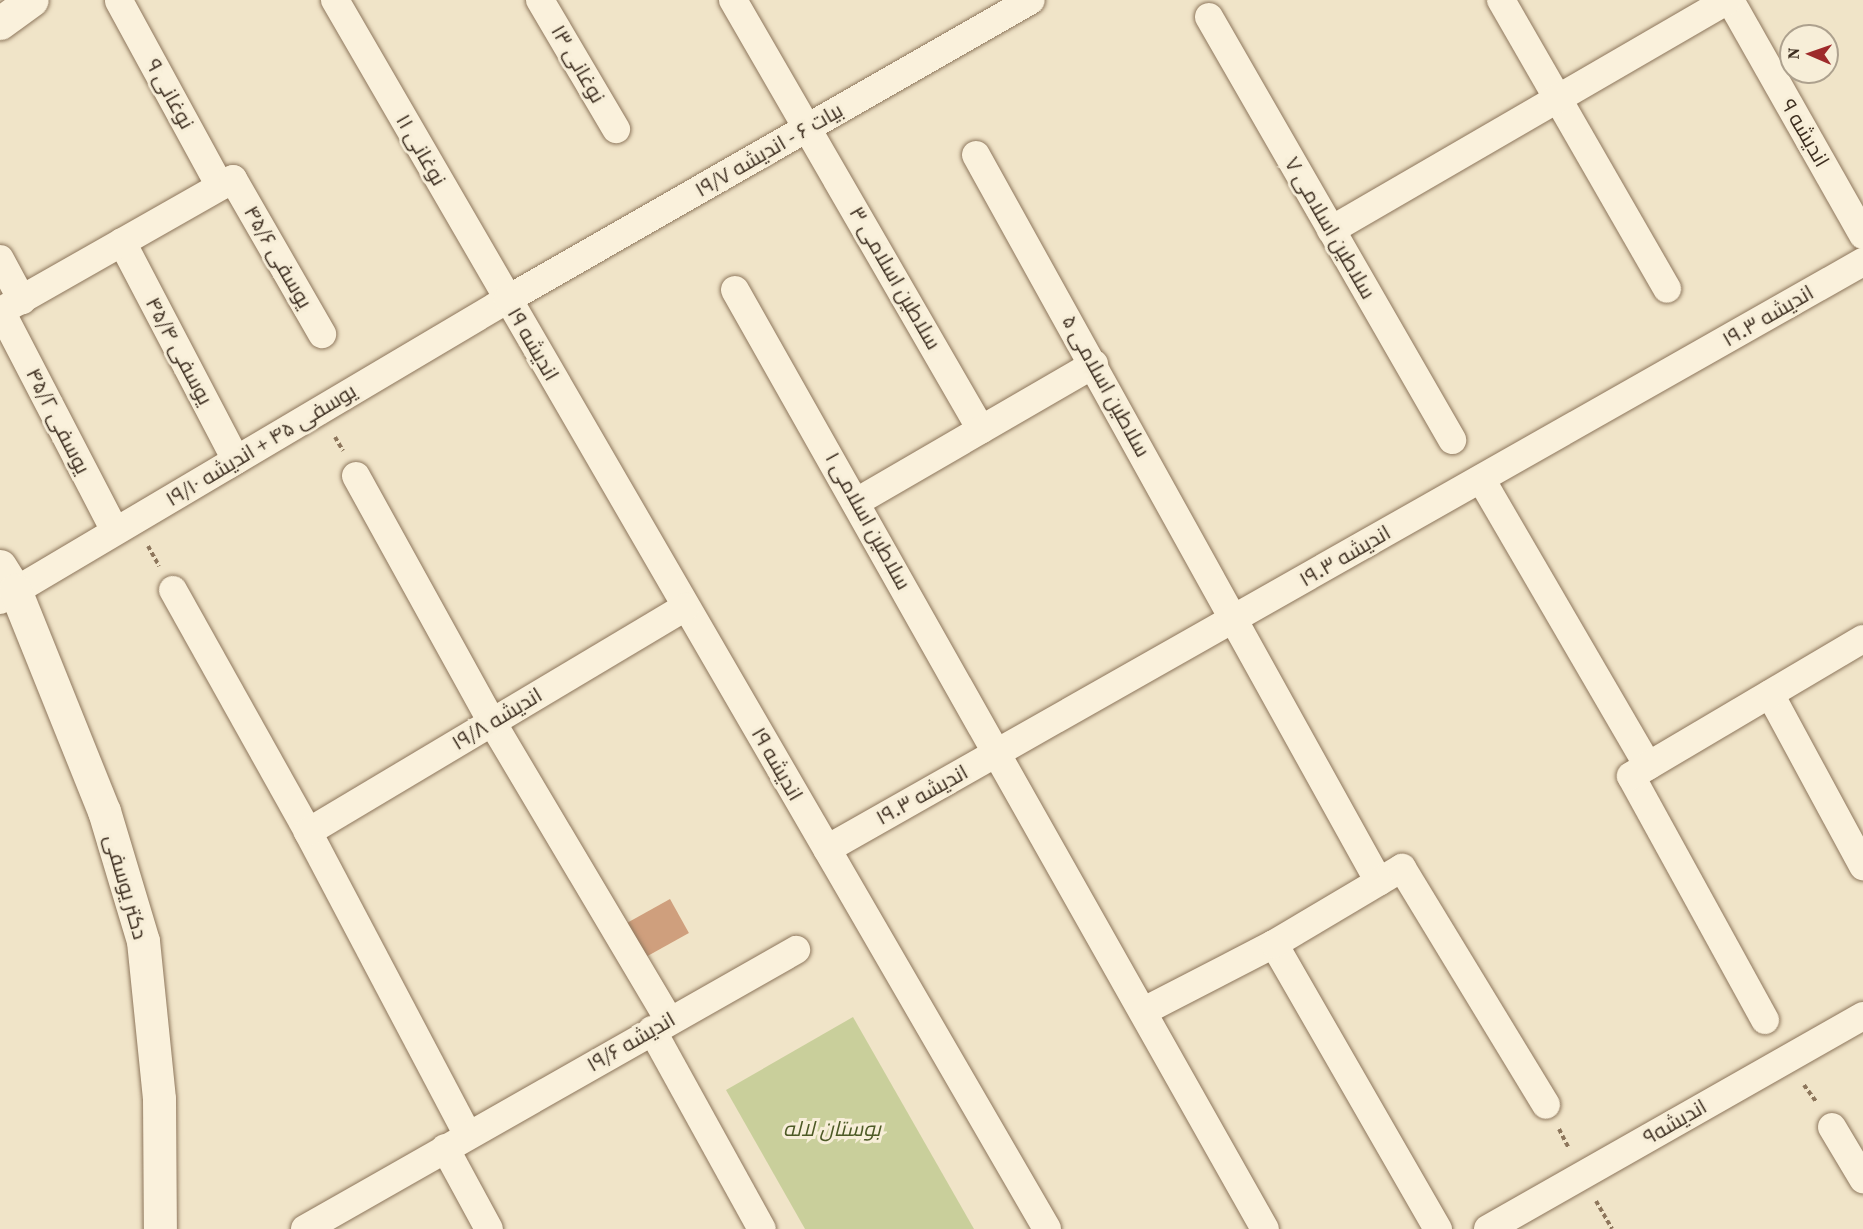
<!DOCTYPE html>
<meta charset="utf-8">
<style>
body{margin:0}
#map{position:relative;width:1863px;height:1229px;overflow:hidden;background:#f0e4c8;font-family:"Source Serif 4",Cairo,serif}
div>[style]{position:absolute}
.green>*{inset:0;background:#c9cf9b}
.building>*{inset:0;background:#cf9f7d;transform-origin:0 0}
.path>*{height:4px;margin-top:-2px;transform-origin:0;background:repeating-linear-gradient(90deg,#8d765c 0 4.5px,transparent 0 7.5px)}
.roads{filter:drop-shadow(0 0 2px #8d765c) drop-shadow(0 0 2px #8d765c)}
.street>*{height:28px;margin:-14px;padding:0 14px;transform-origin:14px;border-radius:14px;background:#faf1dc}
.secondary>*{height:33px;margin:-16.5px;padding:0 16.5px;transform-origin:16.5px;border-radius:16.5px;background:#faf1dc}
span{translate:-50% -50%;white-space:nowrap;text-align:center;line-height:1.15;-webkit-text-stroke:6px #f7eed8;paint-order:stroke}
.street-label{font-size:21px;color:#3d2e20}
.park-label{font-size:21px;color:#4d5a26;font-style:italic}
.north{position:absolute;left:1779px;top:24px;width:60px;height:60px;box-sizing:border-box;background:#f7eed8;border:2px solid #ada18e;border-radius:50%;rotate:272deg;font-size:16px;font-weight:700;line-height:24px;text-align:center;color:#3d2e20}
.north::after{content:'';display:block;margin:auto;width:21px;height:27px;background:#9e2a2b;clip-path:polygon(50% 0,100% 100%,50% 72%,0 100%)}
</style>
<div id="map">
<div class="green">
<i style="clip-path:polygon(853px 1017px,974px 1229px,805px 1229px,726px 1090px)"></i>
</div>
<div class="building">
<i style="left:670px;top:899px;width:39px;height:57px;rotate:61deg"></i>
</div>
<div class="path">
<i style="left:335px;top:437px;width:16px;rotate:60deg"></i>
<i style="left:148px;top:546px;width:23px;rotate:61deg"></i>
<i style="left:1804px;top:1085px;width:22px;rotate:54deg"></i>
<i style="left:1559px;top:1129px;width:22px;rotate:63deg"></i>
<i style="left:1596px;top:1201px;width:32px;rotate:60deg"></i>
</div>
<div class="roads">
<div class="street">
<i style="left:335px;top:0;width:1420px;rotate:59.91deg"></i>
<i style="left:540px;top:0;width:150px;rotate:59.5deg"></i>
<i style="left:733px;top:0;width:496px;rotate:60deg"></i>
<i style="left:1501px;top:0;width:333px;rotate:60.1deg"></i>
<i style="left:1730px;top:0;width:270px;rotate:60.5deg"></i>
<i style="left:119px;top:1px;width:211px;rotate:61.4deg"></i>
<i style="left:1209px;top:17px;width:488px;rotate:60.1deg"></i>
<i style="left:976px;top:155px;width:831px;rotate:61deg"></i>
<i style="left:1331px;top:230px;width:458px;rotate:-30.1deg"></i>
<i style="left:122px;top:242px;width:246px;rotate:62.4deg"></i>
<i style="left:0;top:259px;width:47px;rotate:61.8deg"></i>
<i style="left:735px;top:290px;width:1078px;rotate:60.56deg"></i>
<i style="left:356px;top:476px;width:281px;rotate:61.1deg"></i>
<i style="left:492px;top:722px;width:347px;rotate:59.3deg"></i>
<i style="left:1481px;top:479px;width:332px;rotate:59.8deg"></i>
<i style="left:858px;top:501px;width:273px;rotate:-30.1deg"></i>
<i style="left:115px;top:531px;width:248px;rotate:-117.4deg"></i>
<i style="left:1px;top:311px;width:267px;rotate:-29.6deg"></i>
<i style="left:233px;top:179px;width:179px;rotate:60.1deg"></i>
<i style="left:173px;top:590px;width:277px;rotate:60.8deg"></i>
<i style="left:308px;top:832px;width:343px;rotate:62.2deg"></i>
<i style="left:0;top:600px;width:590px;rotate:-30.65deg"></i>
<i style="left:508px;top:299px;width:602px;rotate:-29.76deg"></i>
<i style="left:1770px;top:694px;width:196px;rotate:61.6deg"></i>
<i style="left:308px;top:832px;width:439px;rotate:-30.8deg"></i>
<i style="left:827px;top:849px;width:1191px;rotate:-29.54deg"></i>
<i style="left:1274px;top:944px;width:329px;rotate:60.1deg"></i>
<i style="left:1144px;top:1011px;width:146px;rotate:-27.3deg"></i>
<i style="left:1274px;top:944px;width:149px;rotate:-30.7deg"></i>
<i style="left:1402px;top:868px;width:277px;rotate:58.7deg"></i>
<i style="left:1765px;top:1020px;width:278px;rotate:-118.8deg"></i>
<i style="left:1631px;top:776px;width:269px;rotate:-30.6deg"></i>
<i style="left:652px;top:1030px;width:227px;rotate:61.1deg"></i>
<i style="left:1832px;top:1127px;width:61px;rotate:59.2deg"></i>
<i style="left:445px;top:1148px;width:92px;rotate:61.5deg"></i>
<i style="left:305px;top:1229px;width:565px;rotate:-29.61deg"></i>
<i style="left:1488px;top:1229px;width:431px;rotate:-29.6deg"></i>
</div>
<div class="secondary">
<i style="left:0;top:23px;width:39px;rotate:-36deg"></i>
<i style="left:0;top:566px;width:28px;rotate:58deg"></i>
<i style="left:15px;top:590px;width:238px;rotate:68.1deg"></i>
<i style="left:104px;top:811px;width:136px;rotate:73.3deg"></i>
<i style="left:143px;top:941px;width:159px;rotate:84.2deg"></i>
<i style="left:159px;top:1099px;width:130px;rotate:89.6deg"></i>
</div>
</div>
<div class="street-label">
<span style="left:578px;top:64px;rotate:60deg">نوغانی ۱۳</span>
<span style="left:170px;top:94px;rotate:61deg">نوغانی ۹</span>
<span style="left:1805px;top:133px;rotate:60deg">اندیشه ۹</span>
<span style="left:421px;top:150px;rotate:60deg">نوغانی ۱۱</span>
<span style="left:769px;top:150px;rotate:-30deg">بیات ۶ - اندیشه ۱۹/۷</span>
<span style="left:1330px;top:228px;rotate:60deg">سلاطین اسلامی ۷</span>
<span style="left:278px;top:257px;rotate:60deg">یوسفی ۴۵/۶</span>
<span style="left:895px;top:278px;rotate:60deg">سلاطین اسلامی ۳</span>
<span style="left:1768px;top:316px;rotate:-30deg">اندیشه ۱۹.۳</span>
<span style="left:533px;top:344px;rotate:60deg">اندیشه ۱۹</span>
<span style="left:179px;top:351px;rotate:62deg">یوسفی ۴۵/۴</span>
<span style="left:1106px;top:386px;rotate:61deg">سلاطین اسلامی ۵</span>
<span style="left:58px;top:421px;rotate:63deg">یوسفی ۴۵/۲</span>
<span style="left:261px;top:445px;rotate:-31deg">یوسفی ۴۵ + اندیشه ۱۹/۱۰</span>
<span style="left:868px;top:521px;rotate:61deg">سلاطین اسلامی ۱</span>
<span style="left:1345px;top:556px;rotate:-30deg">اندیشه ۱۹.۳</span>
<span style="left:497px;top:719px;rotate:-31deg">اندیشه ۱۹/۸</span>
<span style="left:777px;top:764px;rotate:60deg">اندیشه ۱۹</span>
<span style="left:922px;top:795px;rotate:-29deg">اندیشه ۱۹.۳</span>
<span style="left:126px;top:887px;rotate:74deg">دکتر یوسفی</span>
<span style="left:631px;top:1042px;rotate:-30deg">اندیشه ۱۹/۶</span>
<span style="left:1675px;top:1122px;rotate:-30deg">اندیشه۹</span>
</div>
<div class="park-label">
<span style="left:832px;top:1129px">بوستان لاله</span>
</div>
<div class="north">N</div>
</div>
